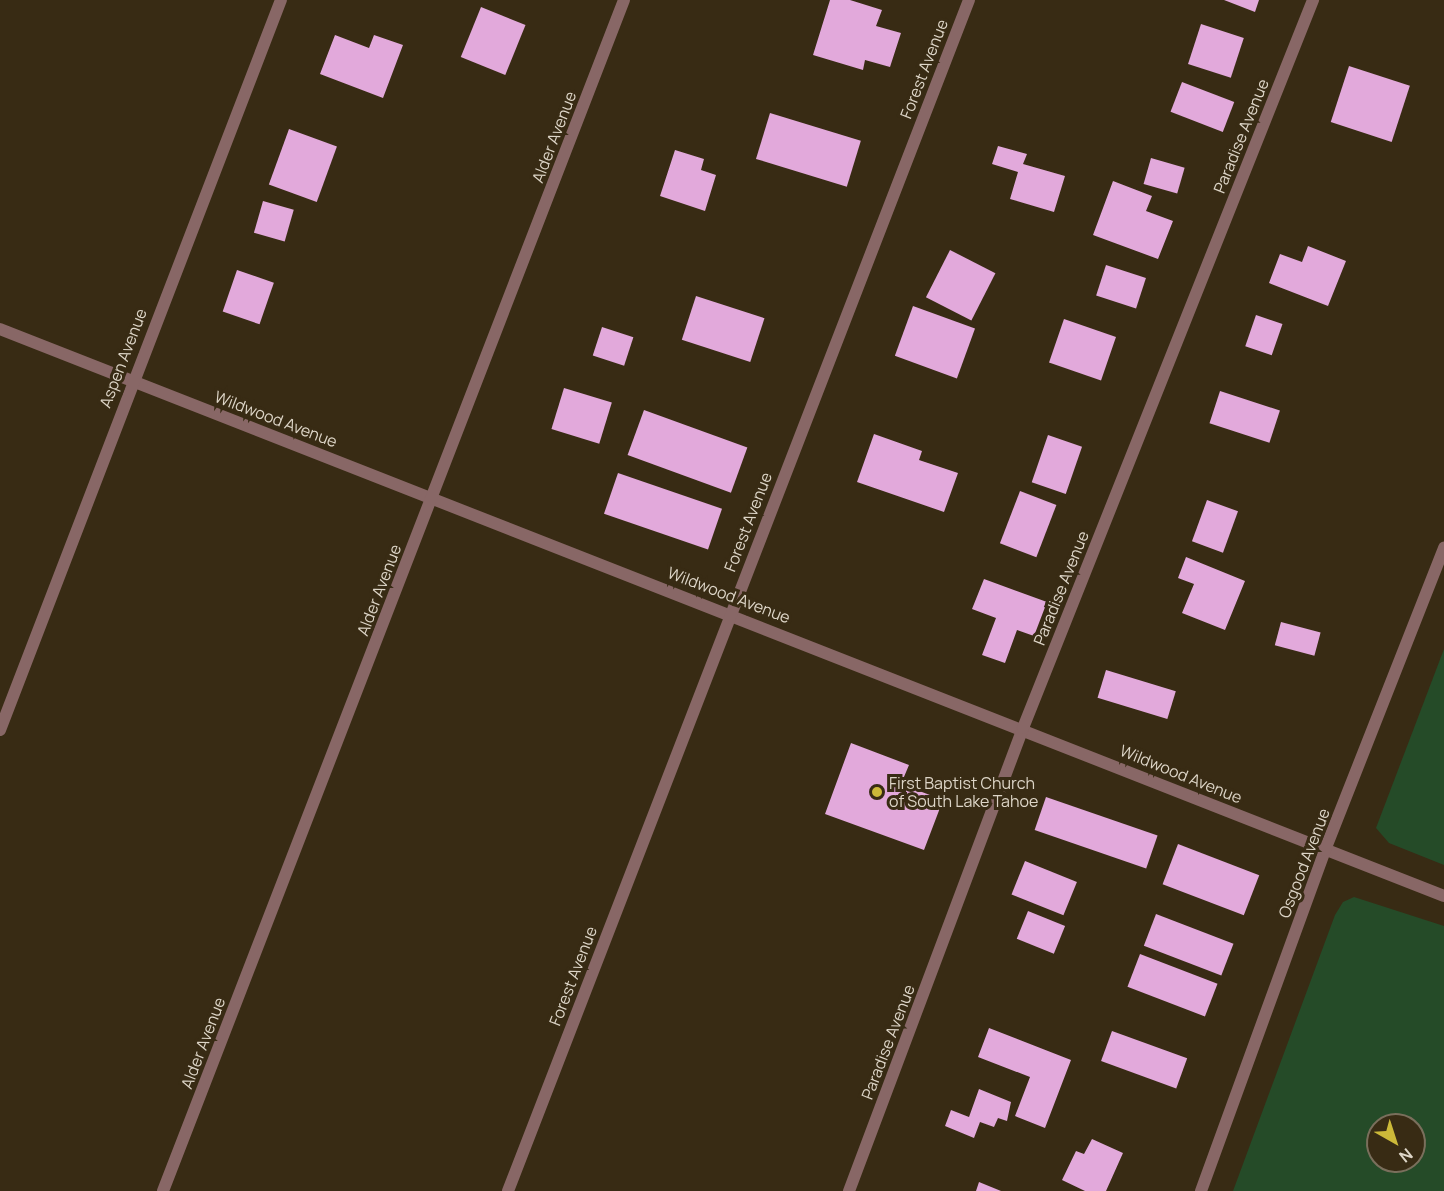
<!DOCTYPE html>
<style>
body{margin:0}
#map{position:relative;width:1444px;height:1191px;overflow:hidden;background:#382b14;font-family:Manrope,sans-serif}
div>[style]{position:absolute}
.green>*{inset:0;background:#254b28}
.building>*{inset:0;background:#e2a9db;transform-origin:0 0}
.minor>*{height:12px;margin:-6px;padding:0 6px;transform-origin:6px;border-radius:6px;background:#886766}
.dots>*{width:16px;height:16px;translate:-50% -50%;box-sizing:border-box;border:3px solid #382b14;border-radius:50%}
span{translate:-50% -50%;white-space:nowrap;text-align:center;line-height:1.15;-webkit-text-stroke:6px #382b14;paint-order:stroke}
.street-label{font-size:16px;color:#ddd5c7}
.poi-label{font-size:16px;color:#ddd5c7}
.left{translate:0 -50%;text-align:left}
.north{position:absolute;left:1366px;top:1113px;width:60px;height:60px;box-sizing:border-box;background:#382b14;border:2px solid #7a6f5c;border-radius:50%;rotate:141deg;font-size:16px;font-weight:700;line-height:24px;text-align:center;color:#ddd5c7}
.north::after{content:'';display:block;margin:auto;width:21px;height:27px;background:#ccb939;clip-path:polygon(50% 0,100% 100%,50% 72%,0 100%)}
</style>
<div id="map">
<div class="green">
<i style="clip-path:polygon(1444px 649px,1444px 865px,1389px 843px,1376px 828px)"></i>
<i style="clip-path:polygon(evenodd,1354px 897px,1444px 926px,1444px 1191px,1233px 1191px,1335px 915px,1343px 902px,1354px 897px,1378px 1125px,1414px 1125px,1414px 1161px,1378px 1161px,1378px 1125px)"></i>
</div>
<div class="building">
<i style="clip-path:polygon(830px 0,850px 0,882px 10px,876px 26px,901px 33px,890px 67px,865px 60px,863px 70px,813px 55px)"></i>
<i style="clip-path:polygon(1224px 0,1259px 0,1255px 12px)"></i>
<i style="left:481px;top:7px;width:48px;height:54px;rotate:22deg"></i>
<i style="left:1201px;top:24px;width:45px;height:42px;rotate:18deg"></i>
<i style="clip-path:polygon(335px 35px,369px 48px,374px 35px,403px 45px,383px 98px,320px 74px)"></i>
<i style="left:1349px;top:66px;width:64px;height:59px;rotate:18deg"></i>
<i style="left:1182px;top:82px;width:56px;height:32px;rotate:21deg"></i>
<i style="left:770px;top:113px;width:95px;height:48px;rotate:17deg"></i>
<i style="left:289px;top:129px;width:51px;height:59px;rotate:20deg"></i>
<i style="clip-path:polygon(998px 146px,1027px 154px,1023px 164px,1065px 176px,1054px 212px,1010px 199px,1018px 172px,992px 164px)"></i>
<i style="clip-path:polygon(675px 150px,704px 159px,701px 170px,716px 175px,705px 211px,660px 196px)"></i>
<i style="left:1151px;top:158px;width:35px;height:27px;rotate:16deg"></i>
<i style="clip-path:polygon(1113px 181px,1152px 196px,1146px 211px,1173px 221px,1158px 259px,1093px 235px)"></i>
<i style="left:263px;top:201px;width:32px;height:33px;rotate:16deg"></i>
<i style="clip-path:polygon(1308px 246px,1346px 261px,1328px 306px,1269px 283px,1280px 254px,1302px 262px)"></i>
<i style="left:950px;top:250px;width:51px;height:53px;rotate:27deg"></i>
<i style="left:1106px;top:265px;width:42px;height:32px;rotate:18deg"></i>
<i style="left:237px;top:270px;width:39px;height:44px;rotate:19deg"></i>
<i style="left:696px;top:296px;width:72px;height:46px;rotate:18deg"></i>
<i style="left:913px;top:306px;width:66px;height:53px;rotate:20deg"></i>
<i style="left:1256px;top:315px;width:28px;height:33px;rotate:19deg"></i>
<i style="left:1064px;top:319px;width:55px;height:46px;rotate:19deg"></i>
<i style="left:602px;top:327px;width:33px;height:30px;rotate:18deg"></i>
<i style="left:564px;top:388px;width:50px;height:43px;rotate:17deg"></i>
<i style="left:1220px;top:391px;width:63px;height:34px;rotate:18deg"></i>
<i style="left:644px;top:410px;width:110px;height:48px;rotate:20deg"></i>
<i style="clip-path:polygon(874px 434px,922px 451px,919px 460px,958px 473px,944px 512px,857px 482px)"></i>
<i style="left:1048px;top:435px;width:36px;height:50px;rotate:19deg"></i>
<i style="left:618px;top:473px;width:110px;height:43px;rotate:19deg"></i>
<i style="left:1020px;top:491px;width:39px;height:56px;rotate:21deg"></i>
<i style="left:1207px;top:500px;width:33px;height:44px;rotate:20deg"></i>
<i style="clip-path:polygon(1186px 557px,1245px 581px,1225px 630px,1182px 613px,1194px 584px,1178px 578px)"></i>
<i style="clip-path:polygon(984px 579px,1047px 602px,1034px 636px,1017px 630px,1005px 663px,982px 655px,996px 618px,972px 609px)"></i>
<i style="left:1281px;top:622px;width:41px;height:24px;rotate:15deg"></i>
<i style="left:1106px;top:670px;width:73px;height:29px;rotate:17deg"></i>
<i style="clip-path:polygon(851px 743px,909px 765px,901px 784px,943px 800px,924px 850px,825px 814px)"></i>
<i style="left:1046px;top:797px;width:118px;height:35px;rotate:19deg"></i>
<i style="left:1178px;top:844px;width:87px;height:43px;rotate:21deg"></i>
<i style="left:1025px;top:861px;width:56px;height:36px;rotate:22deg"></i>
<i style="left:1028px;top:911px;width:40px;height:30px;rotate:22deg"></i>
<i style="left:1156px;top:914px;width:83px;height:34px;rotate:21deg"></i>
<i style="left:1140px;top:954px;width:83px;height:35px;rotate:21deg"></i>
<i style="clip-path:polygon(989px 1028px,1071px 1060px,1045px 1128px,1015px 1116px,1030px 1077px,978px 1057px)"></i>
<i style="left:1112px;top:1031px;width:80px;height:32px;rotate:20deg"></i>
<i style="clip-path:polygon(979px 1089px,1011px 1102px,1007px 1121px,998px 1118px,994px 1127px,980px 1122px,974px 1138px,945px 1126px,951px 1110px,969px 1117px)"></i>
<i style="clip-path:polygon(1092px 1139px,1123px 1153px,1106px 1191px,1085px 1191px,1062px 1180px,1076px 1151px,1084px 1154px)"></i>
<i style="clip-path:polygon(979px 1182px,1001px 1191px,976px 1191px)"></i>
</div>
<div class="minor">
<i style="left:0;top:329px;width:1551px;rotate:21.44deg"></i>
<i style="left:0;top:730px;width:782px;rotate:-68.95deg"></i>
<i style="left:163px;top:1191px;width:1277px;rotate:-68.84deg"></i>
<i style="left:508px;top:1191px;width:1277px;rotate:-68.84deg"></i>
<i style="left:849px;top:1191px;width:495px;rotate:-69.4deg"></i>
<i style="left:1023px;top:728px;width:784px;rotate:-68.28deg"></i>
<i style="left:1201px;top:1191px;width:363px;rotate:-70deg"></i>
<i style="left:1325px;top:850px;width:325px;rotate:-68.5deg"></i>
</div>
<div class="dots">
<i style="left:877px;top:792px;background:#ccb939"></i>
</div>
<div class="street-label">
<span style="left:924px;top:69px;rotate:-69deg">Forest Avenue</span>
<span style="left:1241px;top:136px;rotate:-68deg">Paradise Avenue</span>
<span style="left:554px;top:137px;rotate:-69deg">Alder Avenue</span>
<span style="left:123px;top:358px;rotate:-69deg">Aspen Avenue</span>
<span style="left:276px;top:419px;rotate:21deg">Wildwood Avenue</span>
<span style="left:748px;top:522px;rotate:-69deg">Forest Avenue</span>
<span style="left:1061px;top:588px;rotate:-68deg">Paradise Avenue</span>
<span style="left:379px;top:590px;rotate:-69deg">Alder Avenue</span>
<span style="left:729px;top:595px;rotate:21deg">Wildwood Avenue</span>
<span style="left:1181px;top:774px;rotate:22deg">Wildwood Avenue</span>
<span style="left:1304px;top:863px;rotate:-69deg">Osgood Avenue</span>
<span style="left:573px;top:976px;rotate:-69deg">Forest Avenue</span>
<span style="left:888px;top:1042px;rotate:-69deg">Paradise Avenue</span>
<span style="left:203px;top:1043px;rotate:-69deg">Alder Avenue</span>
</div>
<div class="poi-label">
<span class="left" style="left:889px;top:792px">First Baptist Church<br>of South Lake Tahoe</span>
</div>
<div class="north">N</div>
</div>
